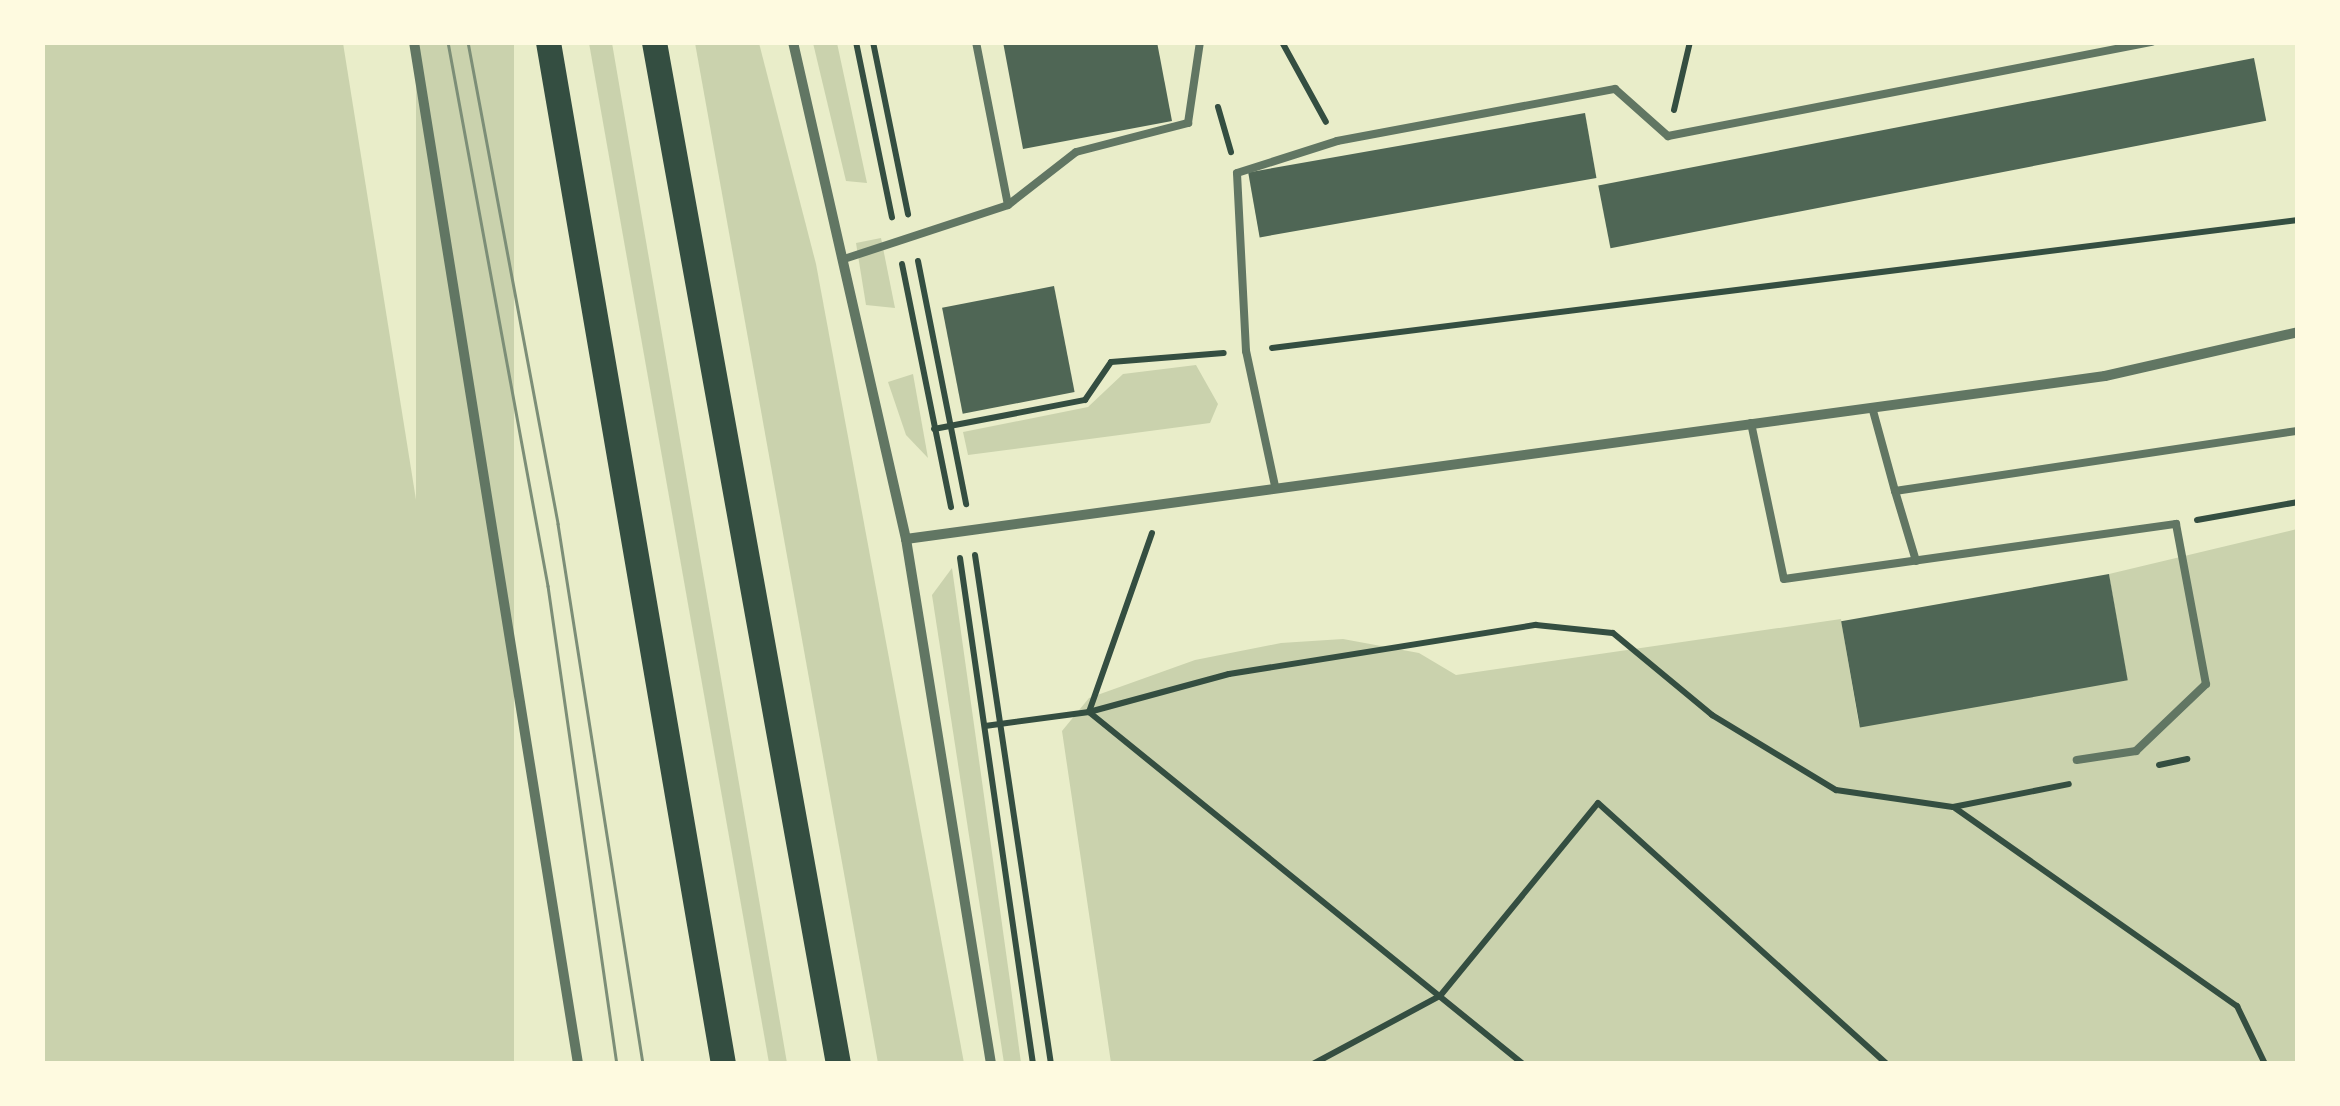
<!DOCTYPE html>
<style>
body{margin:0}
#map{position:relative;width:2340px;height:1106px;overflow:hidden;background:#e9edc9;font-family:"Sofia Sans Condensed",sans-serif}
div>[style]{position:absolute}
.green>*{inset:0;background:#cad2ad;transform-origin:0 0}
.building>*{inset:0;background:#4f6655;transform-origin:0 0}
.path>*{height:6px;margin:-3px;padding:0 3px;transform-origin:3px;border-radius:3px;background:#344e41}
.service>*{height:8px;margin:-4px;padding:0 4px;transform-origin:4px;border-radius:4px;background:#617663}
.minor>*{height:10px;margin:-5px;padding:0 5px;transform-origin:5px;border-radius:5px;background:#617663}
.primary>*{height:25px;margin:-12.5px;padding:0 12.5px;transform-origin:12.5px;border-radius:12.5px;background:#344e41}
.tram>*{height:2.5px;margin:-1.25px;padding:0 1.25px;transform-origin:1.25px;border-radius:1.25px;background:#7c8e77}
span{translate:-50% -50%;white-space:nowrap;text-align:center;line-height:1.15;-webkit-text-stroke:9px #fefae0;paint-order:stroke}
.frame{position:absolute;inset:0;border:45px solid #fefae0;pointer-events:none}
</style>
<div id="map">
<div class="green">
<i style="clip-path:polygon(42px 43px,343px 43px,506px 1063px,43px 1063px)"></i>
<i style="left:416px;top:43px;width:98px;height:1036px"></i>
<i style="clip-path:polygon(589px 43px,612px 43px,787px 1063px,769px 1063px)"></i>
<i style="clip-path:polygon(695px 43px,759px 43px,816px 264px,964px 1063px,878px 1063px)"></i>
<i style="clip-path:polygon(813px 43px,837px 43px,867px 183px,846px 181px)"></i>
<i style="clip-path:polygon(881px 238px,895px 308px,866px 305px,856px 243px)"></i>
<i style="clip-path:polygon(1196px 365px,1218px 404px,1210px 423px,968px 455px,963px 432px,1088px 407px,1123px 374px)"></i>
<i style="clip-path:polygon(913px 374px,928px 458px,906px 435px,888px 382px)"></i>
<i style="clip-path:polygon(2297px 529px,2297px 1063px,1111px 1063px,1062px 731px,1089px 698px,1195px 660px,1281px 643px,1343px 639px,1419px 653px,1456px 675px,1841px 619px,1859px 725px,2126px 680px,2109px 574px)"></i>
<i style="clip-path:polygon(952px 568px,1010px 981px,1021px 1063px,1004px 1063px,932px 595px)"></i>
</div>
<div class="building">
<i style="clip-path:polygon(1003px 42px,1157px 42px,1172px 121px,1023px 149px)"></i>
<i style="left:2254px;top:58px;width:64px;height:668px;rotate:79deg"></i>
<i style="left:1585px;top:113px;width:66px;height:342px;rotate:80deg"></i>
<i style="left:1054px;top:286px;width:108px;height:114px;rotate:79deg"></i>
<i style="left:2109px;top:574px;width:108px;height:272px;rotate:80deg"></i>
</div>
<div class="path">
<i style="left:856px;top:42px;width:179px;rotate:78.4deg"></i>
<i style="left:873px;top:42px;width:176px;rotate:78.5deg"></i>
<i style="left:1282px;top:42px;width:91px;rotate:61.2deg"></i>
<i style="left:1218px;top:107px;width:47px;rotate:73.9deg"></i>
<i style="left:1674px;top:110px;width:70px;rotate:-76.8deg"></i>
<i style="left:918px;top:261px;width:248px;rotate:78.8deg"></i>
<i style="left:902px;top:264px;width:248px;rotate:78.6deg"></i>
<i style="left:1272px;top:348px;width:1034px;rotate:-7.11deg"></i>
<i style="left:934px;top:429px;width:154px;rotate:-10.9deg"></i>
<i style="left:1085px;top:400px;width:46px;rotate:-55.6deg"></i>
<i style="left:1111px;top:362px;width:113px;rotate:-4.6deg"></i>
<i style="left:2197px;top:520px;width:103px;rotate:-10.1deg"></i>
<i style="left:1152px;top:533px;width:190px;rotate:109.4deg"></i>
<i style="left:1089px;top:712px;width:559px;rotate:39.04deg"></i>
<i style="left:975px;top:555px;width:515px;rotate:81.51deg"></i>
<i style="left:960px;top:558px;width:511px;rotate:81.79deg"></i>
<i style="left:985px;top:726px;width:105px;rotate:-7.7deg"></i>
<i style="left:1089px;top:712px;width:145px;rotate:-15.2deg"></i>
<i style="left:1229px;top:674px;width:311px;rotate:-9.1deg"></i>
<i style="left:1536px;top:625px;width:77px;rotate:5.9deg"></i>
<i style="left:1613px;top:633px;width:129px;rotate:39.6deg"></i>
<i style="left:1712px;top:715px;width:145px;rotate:31.2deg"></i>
<i style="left:1836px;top:790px;width:118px;rotate:8.3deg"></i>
<i style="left:1953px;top:807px;width:118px;rotate:-11.2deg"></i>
<i style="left:2159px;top:765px;width:29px;rotate:-12deg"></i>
<i style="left:1955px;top:808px;width:345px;rotate:35.1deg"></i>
<i style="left:2237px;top:1006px;width:64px;rotate:64.2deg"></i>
<i style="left:1313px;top:1064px;width:144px;rotate:-28.2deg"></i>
<i style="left:1440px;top:996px;width:249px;rotate:-50.7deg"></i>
<i style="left:1598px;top:803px;width:389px;rotate:42.1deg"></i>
</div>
<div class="service">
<i style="left:976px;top:42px;width:166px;rotate:78.9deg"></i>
<i style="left:847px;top:258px;width:169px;rotate:-18.2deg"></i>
<i style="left:1008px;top:205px;width:86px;rotate:-37.9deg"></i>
<i style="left:1076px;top:152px;width:116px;rotate:-14.5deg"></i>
<i style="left:1188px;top:123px;width:82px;rotate:-81.6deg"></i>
<i style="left:1872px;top:407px;width:87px;rotate:74.7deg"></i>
<i style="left:1895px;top:491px;width:407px;rotate:-8.5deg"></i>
<i style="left:1751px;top:423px;width:159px;rotate:78.1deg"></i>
<i style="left:1784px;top:579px;width:396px;rotate:-8deg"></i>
<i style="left:2176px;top:524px;width:163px;rotate:79.4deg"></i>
<i style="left:2206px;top:684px;width:97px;rotate:136.3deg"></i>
<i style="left:2136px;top:751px;width:60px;rotate:171.3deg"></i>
<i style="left:1275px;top:486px;width:138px;rotate:-102.1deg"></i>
<i style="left:1246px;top:351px;width:178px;rotate:-92.9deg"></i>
<i style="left:1237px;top:173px;width:105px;rotate:-17.7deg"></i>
<i style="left:1337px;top:141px;width:283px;rotate:-10.6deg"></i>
<i style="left:1615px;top:89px;width:71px;rotate:41.6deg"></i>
<i style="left:1668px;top:136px;width:493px;rotate:-11deg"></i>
<i style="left:1895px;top:491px;width:73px;rotate:73.3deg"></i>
</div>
<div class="minor">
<i style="left:414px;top:42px;width:1035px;rotate:80.88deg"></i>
<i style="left:793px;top:42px;width:510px;rotate:77.19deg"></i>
<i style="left:906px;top:539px;width:532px;rotate:80.8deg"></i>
<i style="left:906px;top:539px;width:1210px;rotate:-7.74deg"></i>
<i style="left:2105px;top:376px;width:198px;rotate:-12.8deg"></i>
</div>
<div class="primary">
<i style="left:548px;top:42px;width:1037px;rotate:80.28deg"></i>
<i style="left:654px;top:42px;width:1038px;rotate:79.79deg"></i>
</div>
<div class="tram">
<i style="left:448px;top:42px;width:553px;rotate:79.58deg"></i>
<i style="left:548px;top:586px;width:483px;rotate:81.8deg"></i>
<i style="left:468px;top:42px;width:490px;rotate:79.4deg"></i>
<i style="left:558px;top:524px;width:547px;rotate:81.05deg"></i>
</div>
<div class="frame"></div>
</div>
